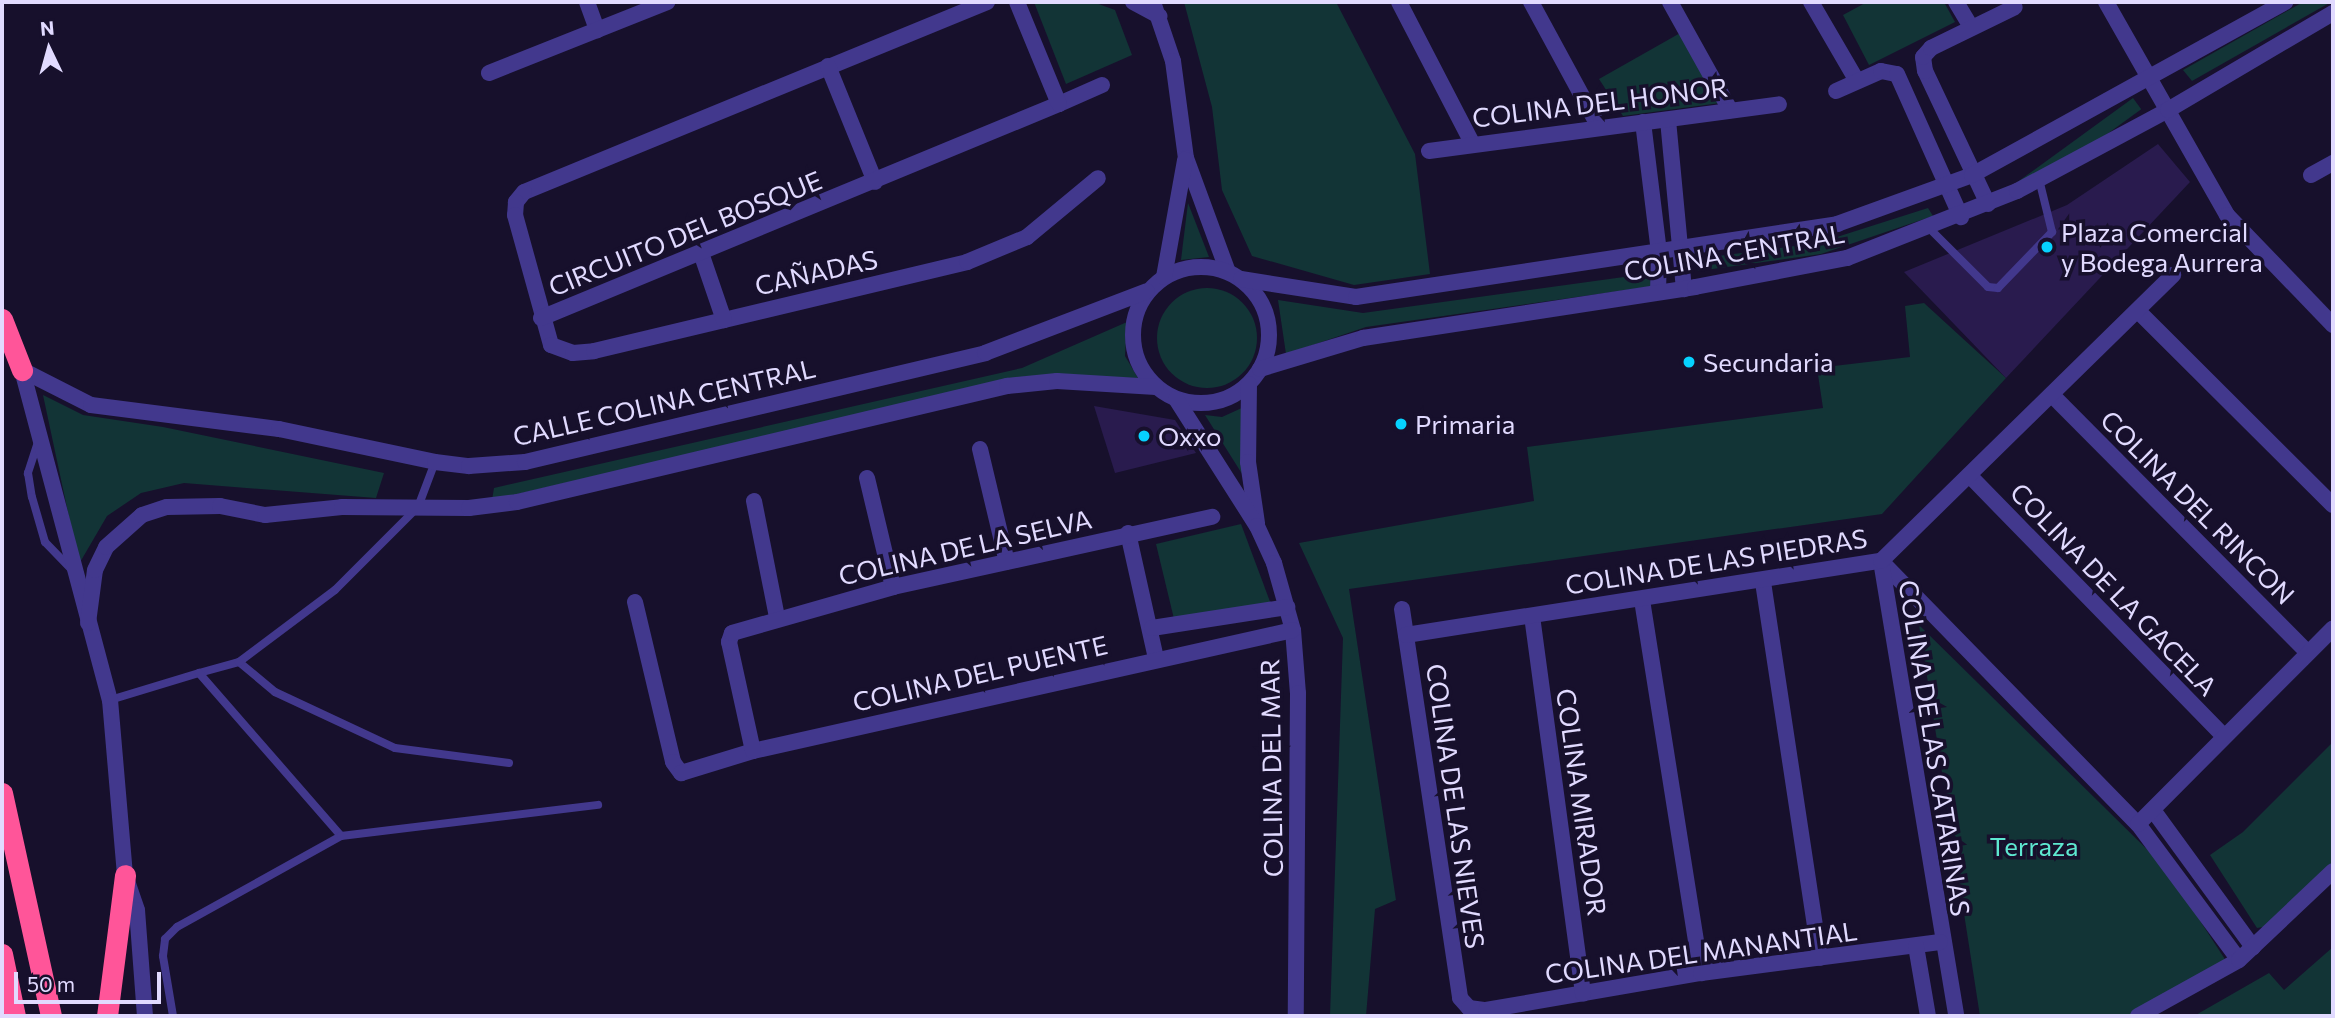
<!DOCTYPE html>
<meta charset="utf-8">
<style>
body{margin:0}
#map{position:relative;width:2335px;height:1018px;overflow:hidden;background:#17102c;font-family:Commissioner,sans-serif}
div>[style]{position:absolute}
.green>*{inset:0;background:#123436;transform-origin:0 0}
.round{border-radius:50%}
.building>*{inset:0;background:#291b4e}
.lane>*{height:8px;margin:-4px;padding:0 4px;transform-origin:4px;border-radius:4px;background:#42388d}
.street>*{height:16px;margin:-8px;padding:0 8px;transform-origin:8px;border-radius:8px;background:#42388d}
.street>.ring{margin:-8px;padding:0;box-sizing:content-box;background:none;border:16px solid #42388d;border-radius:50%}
.highway>*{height:21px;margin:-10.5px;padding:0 10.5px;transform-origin:10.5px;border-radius:10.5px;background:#f59}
.dots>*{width:19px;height:19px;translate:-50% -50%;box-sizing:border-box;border:4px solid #17102c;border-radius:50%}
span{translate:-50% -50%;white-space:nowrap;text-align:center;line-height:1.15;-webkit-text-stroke:7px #17102c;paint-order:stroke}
.street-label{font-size:26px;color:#e1daff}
.poi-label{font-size:26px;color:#e1daff}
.left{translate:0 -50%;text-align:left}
.park-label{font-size:26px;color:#5ee7d0}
.frame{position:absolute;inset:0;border:4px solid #e1daff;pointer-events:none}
.north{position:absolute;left:14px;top:14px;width:70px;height:70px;-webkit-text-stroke:5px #17102c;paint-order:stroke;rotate:355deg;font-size:19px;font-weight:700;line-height:28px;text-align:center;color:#e1daff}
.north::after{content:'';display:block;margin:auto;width:24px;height:32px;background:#e1daff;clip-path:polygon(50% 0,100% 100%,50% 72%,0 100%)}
.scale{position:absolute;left:14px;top:972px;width:147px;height:32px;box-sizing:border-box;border:4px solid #e1daff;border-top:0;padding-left:9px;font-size:21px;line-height:24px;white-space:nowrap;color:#e1daff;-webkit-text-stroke:5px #17102c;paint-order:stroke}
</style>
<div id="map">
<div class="green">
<i style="clip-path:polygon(1034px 2px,1093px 2px,1115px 10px,1132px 55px,1066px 84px)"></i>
<i style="clip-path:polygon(1184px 2px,1336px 2px,1415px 154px,1430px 274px,1354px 285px,1252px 256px,1222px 190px,1212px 107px)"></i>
<i style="clip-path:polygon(1867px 2px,1944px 2px,1955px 22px,1869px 65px,1843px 15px)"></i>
<i style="clip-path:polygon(2303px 2px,2331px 2px,2192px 81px,2183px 70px)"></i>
<i style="clip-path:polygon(1682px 32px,1720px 103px,1623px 116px,1599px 79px)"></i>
<i style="left:2133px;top:98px;width:14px;height:154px;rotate:54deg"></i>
<i style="clip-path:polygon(1188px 203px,1209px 257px,1181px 260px)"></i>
<i style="clip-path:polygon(1928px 208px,1933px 216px,1821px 254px,1698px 271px,1695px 259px,1818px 243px)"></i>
<i style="clip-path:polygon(1653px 273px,1655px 286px,1366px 327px,1286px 354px,1278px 300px,1363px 313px)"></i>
<i class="round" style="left:1157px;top:288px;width:100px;height:100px"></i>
<i style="clip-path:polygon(1924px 303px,2006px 378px,1882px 514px,1349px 589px,1396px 900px,1375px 909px,1366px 1016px,1330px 1016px,1343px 638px,1299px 543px,1534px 501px,1527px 447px,1823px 408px,1817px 368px,1910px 357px,1905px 306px)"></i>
<i style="clip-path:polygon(1127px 322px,1125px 356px,1138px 378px,1028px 376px,492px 500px,494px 488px,1022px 368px)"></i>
<i style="clip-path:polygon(43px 395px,83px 415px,163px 427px,384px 473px,376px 498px,184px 483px,141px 493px,107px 516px,79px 564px)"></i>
<i style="clip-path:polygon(1244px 407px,1244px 477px,1205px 415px,1222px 417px)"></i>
<i style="clip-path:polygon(1241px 524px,1272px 607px,1175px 623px,1156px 544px)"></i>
<i style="clip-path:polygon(1919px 625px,2166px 868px,2228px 964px,2128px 1016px,1980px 1016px)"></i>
<i style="clip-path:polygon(2333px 742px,2333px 868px,2280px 924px,2257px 928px,2210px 855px,2243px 832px)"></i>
<i style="clip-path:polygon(2333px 947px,2333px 1016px,2194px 1016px,2269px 973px,2284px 990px)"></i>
</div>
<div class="building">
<i style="clip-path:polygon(2158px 144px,2190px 182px,2006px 378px,1904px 272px,2067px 205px)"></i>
<i style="clip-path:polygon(1094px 406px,1175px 420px,1196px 453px,1115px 473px)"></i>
</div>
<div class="lane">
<i style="left:1929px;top:228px;width:83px;rotate:45deg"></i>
<i style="left:1988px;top:287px;width:10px;rotate:6deg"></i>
<i style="left:1998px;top:288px;width:78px;rotate:-46deg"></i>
<i style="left:2052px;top:232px;width:55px;rotate:-103.8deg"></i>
<i style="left:38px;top:442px;width:33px;rotate:108deg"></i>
<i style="left:28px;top:473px;width:24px;rotate:81deg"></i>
<i style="left:32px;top:497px;width:47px;rotate:73.9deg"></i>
<i style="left:45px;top:542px;width:40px;rotate:46deg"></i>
<i style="left:239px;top:662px;width:47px;rotate:39.8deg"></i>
<i style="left:275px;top:692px;width:132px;rotate:25deg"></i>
<i style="left:395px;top:748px;width:115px;rotate:7.5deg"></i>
<i style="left:199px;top:673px;width:41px;rotate:-15.4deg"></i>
<i style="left:239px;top:662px;width:120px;rotate:-36.9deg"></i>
<i style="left:335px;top:590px;width:117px;rotate:-45deg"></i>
<i style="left:418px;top:507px;width:48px;rotate:-69.3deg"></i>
<i style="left:110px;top:700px;width:93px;rotate:-16.9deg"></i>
<i style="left:199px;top:673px;width:216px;rotate:48.9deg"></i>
<i style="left:173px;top:1016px;width:61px;rotate:-99.5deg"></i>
<i style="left:163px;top:956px;width:17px;rotate:-83deg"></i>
<i style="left:165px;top:939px;width:17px;rotate:-45deg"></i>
<i style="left:177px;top:927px;width:188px;rotate:-29deg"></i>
<i style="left:341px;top:836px;width:259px;rotate:-6.9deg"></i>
</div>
<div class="street">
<i style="left:587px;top:2px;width:30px;rotate:70deg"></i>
<i style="left:987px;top:2px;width:500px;rotate:157.69deg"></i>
<i style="left:524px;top:192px;width:13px;rotate:129deg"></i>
<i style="left:516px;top:202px;width:13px;rotate:94deg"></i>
<i style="left:515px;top:215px;width:135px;rotate:74.5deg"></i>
<i style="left:551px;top:345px;width:23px;rotate:20deg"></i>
<i style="left:573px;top:353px;width:21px;rotate:-5deg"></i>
<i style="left:594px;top:351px;width:383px;rotate:-13.4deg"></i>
<i style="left:967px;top:262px;width:65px;rotate:-22.6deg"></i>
<i style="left:1027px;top:237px;width:92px;rotate:-39.7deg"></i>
<i style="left:1133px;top:2px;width:30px;rotate:28deg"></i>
<i style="left:1153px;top:2px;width:62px;rotate:71.3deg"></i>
<i style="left:1173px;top:61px;width:98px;rotate:82.4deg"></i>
<i style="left:1186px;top:158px;width:121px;rotate:69.8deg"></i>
<i style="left:1399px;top:2px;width:159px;rotate:62.6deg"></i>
<i style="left:1531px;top:2px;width:142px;rotate:61.5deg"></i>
<i style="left:1670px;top:2px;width:124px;rotate:60.9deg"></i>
<i style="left:1811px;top:2px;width:91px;rotate:59.8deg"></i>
<i style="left:1956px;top:2px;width:29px;rotate:59deg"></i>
<i style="left:2106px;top:2px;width:245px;rotate:60.4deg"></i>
<i style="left:2227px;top:215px;width:153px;rotate:46.1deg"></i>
<i style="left:828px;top:66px;width:125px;rotate:67.9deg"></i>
<i style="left:489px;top:73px;width:192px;rotate:-21.7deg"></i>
<i style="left:1836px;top:91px;width:49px;rotate:-24deg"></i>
<i style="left:1881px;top:71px;width:16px;rotate:11deg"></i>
<i style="left:1897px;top:74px;width:157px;rotate:65.9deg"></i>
<i style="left:1059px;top:104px;width:47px;rotate:-23.8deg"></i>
<i style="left:1668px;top:120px;width:170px;rotate:84.6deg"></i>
<i style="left:1643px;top:122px;width:131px;rotate:83deg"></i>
<i style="left:1659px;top:252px;width:40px;rotate:91.4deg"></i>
<i style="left:1429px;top:151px;width:353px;rotate:-7.6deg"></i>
<i style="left:2311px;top:175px;width:25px;rotate:-29deg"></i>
<i style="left:1988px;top:204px;width:147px;rotate:-115.3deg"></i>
<i style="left:1925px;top:71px;width:14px;rotate:-98deg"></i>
<i style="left:1923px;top:57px;width:12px;rotate:-48deg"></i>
<i style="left:1931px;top:48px;width:93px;rotate:-26deg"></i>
<i style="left:701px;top:253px;width:71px;rotate:71.1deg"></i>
<i class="ring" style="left:1133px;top:267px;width:120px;height:120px"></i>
<i style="left:1164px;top:277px;width:119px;rotate:-79.8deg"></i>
<i style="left:1241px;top:279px;width:116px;rotate:8.9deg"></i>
<i style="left:1356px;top:297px;width:487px;rotate:-8.6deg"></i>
<i style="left:1837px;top:224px;width:144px;rotate:-19.9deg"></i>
<i style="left:1972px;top:175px;width:358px;rotate:-28.9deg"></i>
<i style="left:2138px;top:311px;width:275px;rotate:44.9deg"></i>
<i style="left:541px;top:318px;width:560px;rotate:-22.45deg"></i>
<i style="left:1059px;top:104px;width:110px;rotate:-112.4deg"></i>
<i style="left:1260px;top:369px;width:108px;rotate:-16.8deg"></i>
<i style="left:1363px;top:338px;width:336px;rotate:-8.7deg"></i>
<i style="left:1695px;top:287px;width:155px;rotate:-10.8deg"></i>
<i style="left:1847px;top:258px;width:183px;rotate:-21.5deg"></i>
<i style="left:2017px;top:191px;width:171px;rotate:-28.2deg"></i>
<i style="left:2168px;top:110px;width:191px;rotate:-30.5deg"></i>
<i style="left:22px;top:370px;width:77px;rotate:26.9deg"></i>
<i style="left:91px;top:405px;width:190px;rotate:7.3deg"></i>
<i style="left:279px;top:429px;width:159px;rotate:11.9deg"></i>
<i style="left:435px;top:462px;width:34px;rotate:7deg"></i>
<i style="left:469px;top:466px;width:56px;rotate:-4.1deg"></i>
<i style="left:525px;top:462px;width:473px;rotate:-13.3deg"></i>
<i style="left:985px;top:353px;width:173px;rotate:-20.9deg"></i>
<i style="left:22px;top:370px;width:342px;rotate:75.1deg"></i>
<i style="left:110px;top:700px;width:176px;rotate:85.1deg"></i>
<i style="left:125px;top:875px;width:37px;rotate:71deg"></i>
<i style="left:137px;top:910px;width:106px;rotate:85.7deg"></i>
<i style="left:1249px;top:384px;width:78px;rotate:90.7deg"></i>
<i style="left:1248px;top:462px;width:62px;rotate:81.6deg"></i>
<i style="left:2053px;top:396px;width:362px;rotate:45.2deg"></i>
<i style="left:1176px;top:399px;width:151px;rotate:57.5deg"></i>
<i style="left:1257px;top:526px;width:41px;rotate:65.3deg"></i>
<i style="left:1274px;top:563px;width:70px;rotate:74.2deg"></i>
<i style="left:1293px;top:630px;width:63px;rotate:85.5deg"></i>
<i style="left:1298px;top:693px;width:323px;rotate:90.4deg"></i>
<i style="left:980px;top:449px;width:116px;rotate:76.6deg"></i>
<i style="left:1970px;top:476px;width:363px;rotate:45.7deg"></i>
<i style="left:867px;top:478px;width:112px;rotate:76.6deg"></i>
<i style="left:754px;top:501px;width:118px;rotate:78.8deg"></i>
<i style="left:1128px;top:533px;width:128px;rotate:77.4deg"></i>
<i style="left:1881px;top:561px;width:368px;rotate:45.7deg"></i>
<i style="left:2138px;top:824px;width:169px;rotate:53.4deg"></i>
<i style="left:1881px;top:561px;width:461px;rotate:80.6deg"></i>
<i style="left:1763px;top:582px;width:380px;rotate:81.4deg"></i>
<i style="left:1642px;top:600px;width:378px;rotate:81deg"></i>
<i style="left:635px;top:602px;width:164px;rotate:76.6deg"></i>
<i style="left:673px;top:762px;width:14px;rotate:54deg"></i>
<i style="left:681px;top:773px;width:75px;rotate:-17deg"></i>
<i style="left:753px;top:751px;width:553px;rotate:-12.63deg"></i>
<i style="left:1402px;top:609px;width:393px;rotate:81.5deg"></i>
<i style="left:1460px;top:998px;width:13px;rotate:48deg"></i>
<i style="left:1469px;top:1008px;width:17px;rotate:7deg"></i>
<i style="left:1486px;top:1010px;width:218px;rotate:-9.8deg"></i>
<i style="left:1701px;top:973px;width:241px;rotate:-7.4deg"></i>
<i style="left:1532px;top:616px;width:381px;rotate:82.3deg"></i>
<i style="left:88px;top:623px;width:53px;rotate:-82.5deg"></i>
<i style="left:95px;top:570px;width:25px;rotate:-64deg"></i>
<i style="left:106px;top:547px;width:48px;rotate:-41.6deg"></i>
<i style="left:142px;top:515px;width:26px;rotate:-18deg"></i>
<i style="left:167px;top:507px;width:53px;rotate:-1.1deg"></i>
<i style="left:220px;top:506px;width:46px;rotate:11.3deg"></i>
<i style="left:265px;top:515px;width:77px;rotate:-5.9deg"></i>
<i style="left:342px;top:507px;width:127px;rotate:0.5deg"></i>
<i style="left:469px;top:508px;width:48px;rotate:-7.1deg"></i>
<i style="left:517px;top:502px;width:504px;rotate:-13.32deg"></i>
<i style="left:1007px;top:386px;width:50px;rotate:-5.7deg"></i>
<i style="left:1057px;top:381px;width:99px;rotate:3.5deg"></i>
<i style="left:1152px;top:628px;width:137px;rotate:-8.8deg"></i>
<i style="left:1406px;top:635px;width:481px;rotate:-8.9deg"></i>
<i style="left:1881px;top:561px;width:409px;rotate:-44.4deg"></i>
<i style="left:753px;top:751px;width:112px;rotate:-102.4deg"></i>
<i style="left:729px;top:642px;width:9px;rotate:-72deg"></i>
<i style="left:732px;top:633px;width:167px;rotate:-15.9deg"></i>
<i style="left:893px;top:587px;width:327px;rotate:-12.4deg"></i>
<i style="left:2153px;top:810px;width:170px;rotate:53.9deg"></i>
<i style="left:2138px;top:824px;width:276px;rotate:-45.1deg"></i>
<i style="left:1916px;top:946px;width:71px;rotate:80.3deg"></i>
<i style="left:2138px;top:1016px;width:115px;rotate:-29deg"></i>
<i style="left:2239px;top:960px;width:129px;rotate:-43.4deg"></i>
</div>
<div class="highway">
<i style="left:2px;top:319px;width:55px;rotate:68.6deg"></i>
<i style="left:2px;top:793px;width:228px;rotate:77.6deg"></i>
<i style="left:2px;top:954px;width:63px;rotate:78.2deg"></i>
<i style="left:107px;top:1016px;width:142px;rotate:-82.7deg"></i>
</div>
<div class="dots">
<i style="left:2047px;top:247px;background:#06d2ff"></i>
<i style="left:1689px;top:362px;background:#06d2ff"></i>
<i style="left:1401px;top:424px;background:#06d2ff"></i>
<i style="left:1144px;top:436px;background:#06d2ff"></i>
</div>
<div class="street-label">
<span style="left:1600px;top:102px;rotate:-7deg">COLINA DEL HONOR</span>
<span style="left:685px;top:233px;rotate:-22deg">CIRCUITO DEL BOSQUE</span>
<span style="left:1734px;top:252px;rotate:-10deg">COLINA CENTRAL</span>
<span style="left:816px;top:272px;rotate:-13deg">CAÑADAS</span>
<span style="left:664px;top:402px;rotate:-13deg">CALLE COLINA CENTRAL</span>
<span style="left:2198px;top:507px;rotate:45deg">COLINA DEL RINCON</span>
<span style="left:965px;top:547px;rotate:-13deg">COLINA DE LA SELVA</span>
<span style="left:1716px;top:561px;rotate:-9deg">COLINA DE LAS PIEDRAS</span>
<span style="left:2114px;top:589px;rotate:46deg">COLINA DE LA GACELA</span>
<span style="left:980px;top:673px;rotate:-13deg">COLINA DEL PUENTE</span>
<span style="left:1935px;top:748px;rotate:81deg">COLINA DE LAS CATARINAS</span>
<span style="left:1271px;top:768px;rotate:-91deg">COLINA DEL MAR</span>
<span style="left:1582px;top:802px;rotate:82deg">COLINA MIRADOR</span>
<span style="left:1456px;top:806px;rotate:82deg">COLINA DE LAS NIEVES</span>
<span style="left:1701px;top:952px;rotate:-8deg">COLINA DEL MANANTIAL</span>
</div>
<div class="poi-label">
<span class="left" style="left:2061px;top:247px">Plaza Comercial<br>y Bodega Aurrera</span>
<span class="left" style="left:1703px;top:362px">Secundaria</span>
<span class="left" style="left:1415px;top:424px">Primaria</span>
<span class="left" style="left:1158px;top:436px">Oxxo</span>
</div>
<div class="park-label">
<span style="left:2034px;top:846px">Terraza</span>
</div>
<div class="frame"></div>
<div class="north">N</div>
<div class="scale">50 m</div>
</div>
